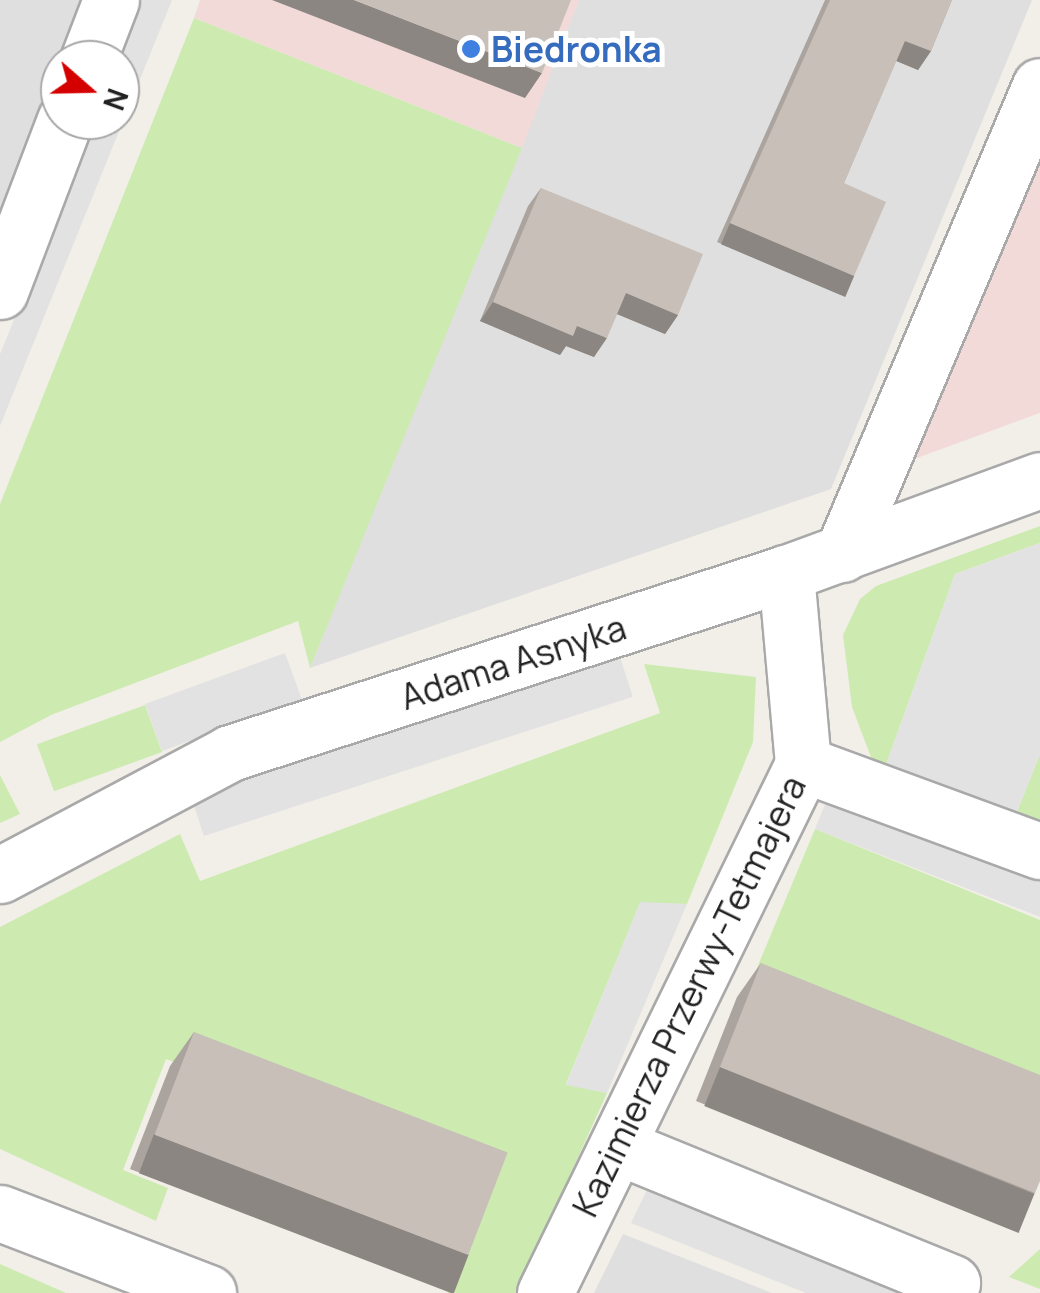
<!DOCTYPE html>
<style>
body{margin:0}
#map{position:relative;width:1040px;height:1293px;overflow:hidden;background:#f2efe9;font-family:Manrope,sans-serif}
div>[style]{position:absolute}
.residential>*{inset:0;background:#e0dfdf}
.commercial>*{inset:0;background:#f2dad9}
.grass>*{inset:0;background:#cdebb0;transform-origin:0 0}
.parking>*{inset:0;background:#e2e2e2;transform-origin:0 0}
.roads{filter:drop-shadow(2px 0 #a9a9a9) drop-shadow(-2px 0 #a9a9a9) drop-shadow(0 2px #a9a9a9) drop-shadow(0 -2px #a9a9a9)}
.minor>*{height:55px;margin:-27.5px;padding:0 27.5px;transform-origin:27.5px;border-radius:27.5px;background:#fff}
.wall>*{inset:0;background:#aba49e}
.shaded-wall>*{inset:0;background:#8b8681;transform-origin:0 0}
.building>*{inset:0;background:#c7bfb8;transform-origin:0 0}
.dots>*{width:28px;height:28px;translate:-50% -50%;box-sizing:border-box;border:5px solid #fff;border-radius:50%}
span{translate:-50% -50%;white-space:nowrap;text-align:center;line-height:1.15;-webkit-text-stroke:10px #fff;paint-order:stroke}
.shop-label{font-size:35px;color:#366cbe;font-weight:700}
.left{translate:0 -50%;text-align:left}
.street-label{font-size:35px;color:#222}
.north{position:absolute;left:40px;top:40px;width:100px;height:100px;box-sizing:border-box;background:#fff;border:2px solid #a7a7a7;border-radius:50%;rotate:110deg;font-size:28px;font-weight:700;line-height:40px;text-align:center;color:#222}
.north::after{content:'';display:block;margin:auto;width:35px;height:45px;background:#d40000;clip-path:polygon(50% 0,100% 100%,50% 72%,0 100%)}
</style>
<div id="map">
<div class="residential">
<i style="clip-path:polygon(0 0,83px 0,0 214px)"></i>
<i style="clip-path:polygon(577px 0,1032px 0,831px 489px,310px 668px)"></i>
<i style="clip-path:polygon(623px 1234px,772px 1293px,594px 1293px)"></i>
</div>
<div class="commercial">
<i style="clip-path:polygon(200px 0,579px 0,522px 148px,194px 18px)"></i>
<i style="clip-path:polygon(1040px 129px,1040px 413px,906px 462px)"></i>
</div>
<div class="grass">
<i style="clip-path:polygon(194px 18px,522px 148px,310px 668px,298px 621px,51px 715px,0 742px,0 504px)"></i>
<i style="clip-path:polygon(1040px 526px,1040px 543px,955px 574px,880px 781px,852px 707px,843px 635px,860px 599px,876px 586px)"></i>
<i style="clip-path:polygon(644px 664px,756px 677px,753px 742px,687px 904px,640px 903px,566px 1084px,607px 1093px,517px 1293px,448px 1293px,489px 1183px,166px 1059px,123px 1170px,168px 1188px,156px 1221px,0 1149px,0 927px,180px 834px,200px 881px,660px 713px)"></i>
<i style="left:145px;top:705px;width:50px;height:115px;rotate:70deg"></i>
<i style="clip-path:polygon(1040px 754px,1040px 840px,1010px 829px)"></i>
<i style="clip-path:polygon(0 775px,20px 814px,0 823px)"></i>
<i style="clip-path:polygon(815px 829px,1040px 920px,1040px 1111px,746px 994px)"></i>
<i style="clip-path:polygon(1040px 1249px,1040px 1289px,1009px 1277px)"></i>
<i style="clip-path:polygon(0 1264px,66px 1293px,0 1293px)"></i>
</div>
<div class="parking">
<i style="clip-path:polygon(142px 0,172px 0,0 426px,0 354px,96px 120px,120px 120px,120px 60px)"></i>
<i style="clip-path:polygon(1040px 543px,1040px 754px,1010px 829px,880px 781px,955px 574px)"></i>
<i style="left:618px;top:651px;width:48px;height:451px;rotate:72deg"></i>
<i style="left:285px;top:653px;width:50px;height:149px;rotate:70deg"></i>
<i style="clip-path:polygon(831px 790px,1040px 865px,1040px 917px,815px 829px)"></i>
<i style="clip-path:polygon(640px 902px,687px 904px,607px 1093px,566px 1085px)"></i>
<i style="clip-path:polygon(653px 1177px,934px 1293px,806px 1293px,631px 1223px)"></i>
</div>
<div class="roads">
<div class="minor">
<i style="left:88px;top:60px;width:64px;rotate:-69deg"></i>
<i style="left:0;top:291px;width:183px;rotate:-69.2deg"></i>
<i style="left:842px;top:554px;width:508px;rotate:-67.07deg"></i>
<i style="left:803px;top:764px;width:252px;rotate:20.2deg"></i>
<i style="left:0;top:875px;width:260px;rotate:-27.9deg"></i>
<i style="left:230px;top:753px;width:584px;rotate:-17.94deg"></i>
<i style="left:786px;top:573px;width:270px;rotate:-20.1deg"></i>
<i style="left:617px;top:1146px;width:362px;rotate:22.2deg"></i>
<i style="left:0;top:1213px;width:223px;rotate:21deg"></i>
<i style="left:545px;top:1293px;width:589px;rotate:-64deg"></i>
<i style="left:803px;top:764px;width:192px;rotate:-95.1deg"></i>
</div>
</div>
<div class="wall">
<i style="clip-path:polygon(825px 0,952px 0,931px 51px,918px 70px,896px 61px,844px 183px,854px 276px,841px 295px,717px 242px)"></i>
<i style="clip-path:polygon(541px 188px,678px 315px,665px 334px,617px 314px,594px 357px,566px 346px,560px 355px,480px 321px,528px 206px)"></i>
<i style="clip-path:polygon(761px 963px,1035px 1193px,1011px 1227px,696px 1101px,737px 997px)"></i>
<i style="clip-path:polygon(194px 1032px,469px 1254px,446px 1288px,130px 1169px,170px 1066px)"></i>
</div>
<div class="shaded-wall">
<i style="clip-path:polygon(272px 0,354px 0,542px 73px,525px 98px)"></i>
<i style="clip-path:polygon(905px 41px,931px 51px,918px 70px,892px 59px)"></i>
<i style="left:730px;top:223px;width:135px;height:23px;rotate:23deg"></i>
<i style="clip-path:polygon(626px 293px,678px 315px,665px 334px,612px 312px)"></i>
<i style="clip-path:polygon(493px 302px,577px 326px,607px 338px,594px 357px,566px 346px,560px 355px,480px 321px)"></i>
<i style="left:720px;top:1067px;width:339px;height:42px;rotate:22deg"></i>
<i style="left:154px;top:1134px;width:337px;height:42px;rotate:21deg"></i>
</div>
<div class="building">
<i style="clip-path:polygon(354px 0,571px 0,542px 73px)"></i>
<i style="clip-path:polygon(830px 0,952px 0,931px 51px,905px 41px,844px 183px,886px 202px,854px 276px,730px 223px)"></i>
<i style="clip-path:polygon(541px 188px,703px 254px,678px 315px,626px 293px,607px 338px,577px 326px,573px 336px,493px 302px)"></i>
<i style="clip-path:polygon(761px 963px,1040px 1075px,1040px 1181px,1035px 1193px,720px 1067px)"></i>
<i style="left:194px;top:1032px;width:336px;height:110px;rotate:21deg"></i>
</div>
<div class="dots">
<i style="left:471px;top:49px;background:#3f7fe0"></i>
</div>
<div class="shop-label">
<span class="left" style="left:491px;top:49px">Biedronka</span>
</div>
<div class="street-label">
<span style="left:513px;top:662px;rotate:-18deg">Adama Asnyka</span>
<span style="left:689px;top:996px;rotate:-64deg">Kazimierza Przerwy-Tetmajera</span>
</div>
<div class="north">N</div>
</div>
